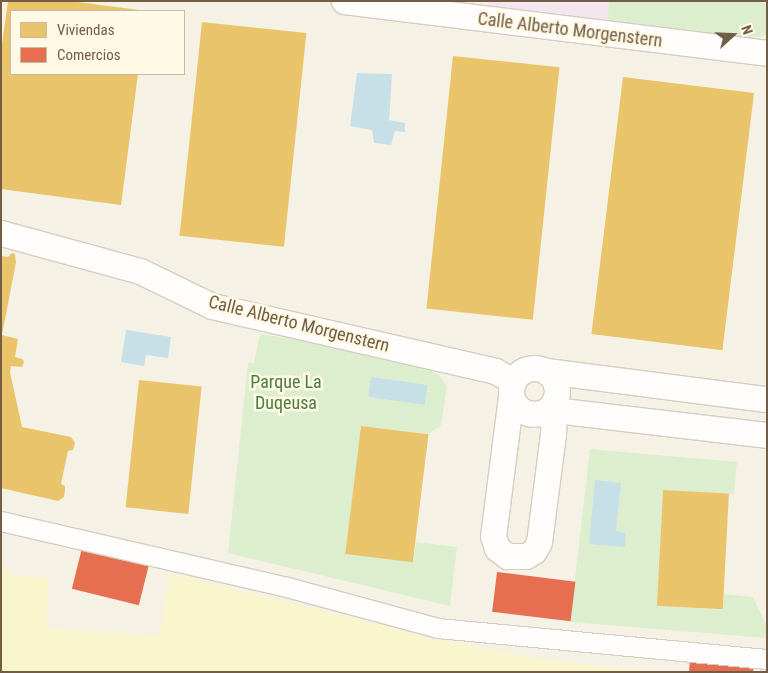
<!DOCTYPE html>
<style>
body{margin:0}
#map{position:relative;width:768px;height:673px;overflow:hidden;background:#f5f2e5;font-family:"Roboto Condensed",sans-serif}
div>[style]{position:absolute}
.education>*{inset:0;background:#f3e6ef}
.green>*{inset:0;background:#ddeecf}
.sand>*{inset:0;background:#f9f5cc}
.water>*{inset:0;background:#c7dfe6;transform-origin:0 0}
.homes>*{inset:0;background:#e9c46a;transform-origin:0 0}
.shops>*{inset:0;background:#e76f51;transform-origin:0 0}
.roads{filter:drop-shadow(1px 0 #d4cdc1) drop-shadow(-1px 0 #d4cdc1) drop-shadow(0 1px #d4cdc1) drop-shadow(0 -1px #d4cdc1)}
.pedestrian>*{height:19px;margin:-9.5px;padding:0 9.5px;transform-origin:9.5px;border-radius:9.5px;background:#fefdfb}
.minor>*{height:25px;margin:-12.5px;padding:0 12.5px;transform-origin:12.5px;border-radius:12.5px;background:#fefdfb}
.minor>.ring{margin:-12.5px;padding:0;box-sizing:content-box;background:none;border:25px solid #fefdfb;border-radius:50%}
span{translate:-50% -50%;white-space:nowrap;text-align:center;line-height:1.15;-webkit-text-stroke:5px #fff9e5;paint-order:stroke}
.street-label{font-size:18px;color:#735d46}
.park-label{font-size:18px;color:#4a7f40}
.frame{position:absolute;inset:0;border:2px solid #735d46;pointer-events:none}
.legend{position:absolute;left:10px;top:10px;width:175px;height:65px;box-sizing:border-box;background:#fff9e5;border:1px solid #c7bba5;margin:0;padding:6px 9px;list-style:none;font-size:15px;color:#735d46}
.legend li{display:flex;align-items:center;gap:10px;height:25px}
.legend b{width:25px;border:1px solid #c7bba5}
.north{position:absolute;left:708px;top:10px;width:50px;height:50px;-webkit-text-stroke:4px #fff9e5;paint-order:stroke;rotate:70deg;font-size:14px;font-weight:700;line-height:20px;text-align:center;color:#735d46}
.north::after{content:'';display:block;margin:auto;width:18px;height:22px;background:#735d46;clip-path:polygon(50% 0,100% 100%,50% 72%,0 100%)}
</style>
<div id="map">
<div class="education">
<i style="clip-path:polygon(489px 1px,609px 1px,607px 27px,487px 11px)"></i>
</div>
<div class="green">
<i style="clip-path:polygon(609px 1px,767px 1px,767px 35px,730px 43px,607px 27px)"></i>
<i style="clip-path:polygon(260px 334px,335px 346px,430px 370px,440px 376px,447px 386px,441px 425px,429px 434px,361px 426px,346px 554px,413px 562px,416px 542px,457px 547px,450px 606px,228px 553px,248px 363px,254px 363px)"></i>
<i style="clip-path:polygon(590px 449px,737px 462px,734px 494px,663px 490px,657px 605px,723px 610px,724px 594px,753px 597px,767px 627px,767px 638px,570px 622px)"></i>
</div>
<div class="sand">
<i style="clip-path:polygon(1px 563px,14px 576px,49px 578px,46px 628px,159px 636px,170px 573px,435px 639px,532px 658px,652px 672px,1px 672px)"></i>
</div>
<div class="water">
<i style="clip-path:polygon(357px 73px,392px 74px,389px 120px,405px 123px,405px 132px,395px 131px,391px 145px,374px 143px,372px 130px,350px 126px)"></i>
<i style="clip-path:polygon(126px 330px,171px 337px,168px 358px,146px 355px,144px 366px,121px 362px)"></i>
<i style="left:371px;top:377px;width:57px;height:20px;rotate:8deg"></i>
<i style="clip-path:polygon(595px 480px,621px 483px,616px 531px,626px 533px,625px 547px,589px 544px)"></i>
</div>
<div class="homes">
<i style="clip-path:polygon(8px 1px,70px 1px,139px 10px,11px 11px,11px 74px,138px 74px,121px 205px,1px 189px,1px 51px)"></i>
<i style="left:202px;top:22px;width:105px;height:215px;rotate:6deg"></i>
<i style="left:453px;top:56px;width:107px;height:254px;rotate:6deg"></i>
<i style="left:623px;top:77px;width:132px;height:259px;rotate:7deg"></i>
<i style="clip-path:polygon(12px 253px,15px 254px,16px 262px,2px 335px,18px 339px,15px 357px,22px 359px,24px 362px,22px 367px,11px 366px,10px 372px,22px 427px,71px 437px,75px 443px,73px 450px,68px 451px,61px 484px,65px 486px,65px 491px,64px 497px,58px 501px,1px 488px,1px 256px,8px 257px)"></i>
<i style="left:139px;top:380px;width:63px;height:128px;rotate:6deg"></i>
<i style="left:361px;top:426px;width:68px;height:129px;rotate:7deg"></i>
<i style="left:663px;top:490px;width:66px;height:116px;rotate:3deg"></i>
</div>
<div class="shops">
<i style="left:83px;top:544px;width:69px;height:46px;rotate:14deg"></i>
<i style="left:497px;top:572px;width:79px;height:40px;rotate:7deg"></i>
<i style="clip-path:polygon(690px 660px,754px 666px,753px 672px,689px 672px)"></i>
</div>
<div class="roads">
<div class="pedestrian">
<i style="left:1px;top:521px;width:294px;rotate:13deg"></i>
<i style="left:287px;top:587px;width:156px;rotate:15.2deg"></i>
<i style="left:438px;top:628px;width:330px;rotate:5.4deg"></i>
</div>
<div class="minor">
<i style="left:344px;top:1px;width:426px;rotate:7deg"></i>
<i style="left:1px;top:233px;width:144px;rotate:15.3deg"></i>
<i style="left:140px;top:271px;width:80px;rotate:25.9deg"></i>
<i style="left:212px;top:306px;width:290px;rotate:12.9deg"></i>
<i style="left:495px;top:371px;width:21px;rotate:29deg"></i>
<i class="ring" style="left:511px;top:368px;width:21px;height:21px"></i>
<i style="left:547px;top:371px;width:222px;rotate:7.3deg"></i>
<i style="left:511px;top:396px;width:141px;rotate:97.3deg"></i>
<i style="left:493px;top:536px;width:13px;rotate:72deg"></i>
<i style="left:497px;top:548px;width:13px;rotate:39deg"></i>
<i style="left:507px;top:556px;width:19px"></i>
<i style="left:526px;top:556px;width:9px;rotate:-32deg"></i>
<i style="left:534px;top:551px;width:10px;rotate:-61deg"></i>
<i style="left:539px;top:542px;width:109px;rotate:-82.6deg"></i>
<i style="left:553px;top:434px;width:34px;rotate:-87deg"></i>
<i style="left:555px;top:410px;width:213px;rotate:6.7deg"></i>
</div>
</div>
<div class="street-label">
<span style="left:570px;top:30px;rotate:7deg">Calle Alberto Morgenstern</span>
<span style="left:299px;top:324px;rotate:14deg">Calle Alberto Morgenstern</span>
</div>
<div class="park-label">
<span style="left:286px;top:393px">Parque La<br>Duqeusa</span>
</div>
<div class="frame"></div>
<ul class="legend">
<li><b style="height:14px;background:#e9c46a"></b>Viviendas</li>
<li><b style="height:14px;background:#e76f51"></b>Comercios</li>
</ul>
<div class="north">N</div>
</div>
